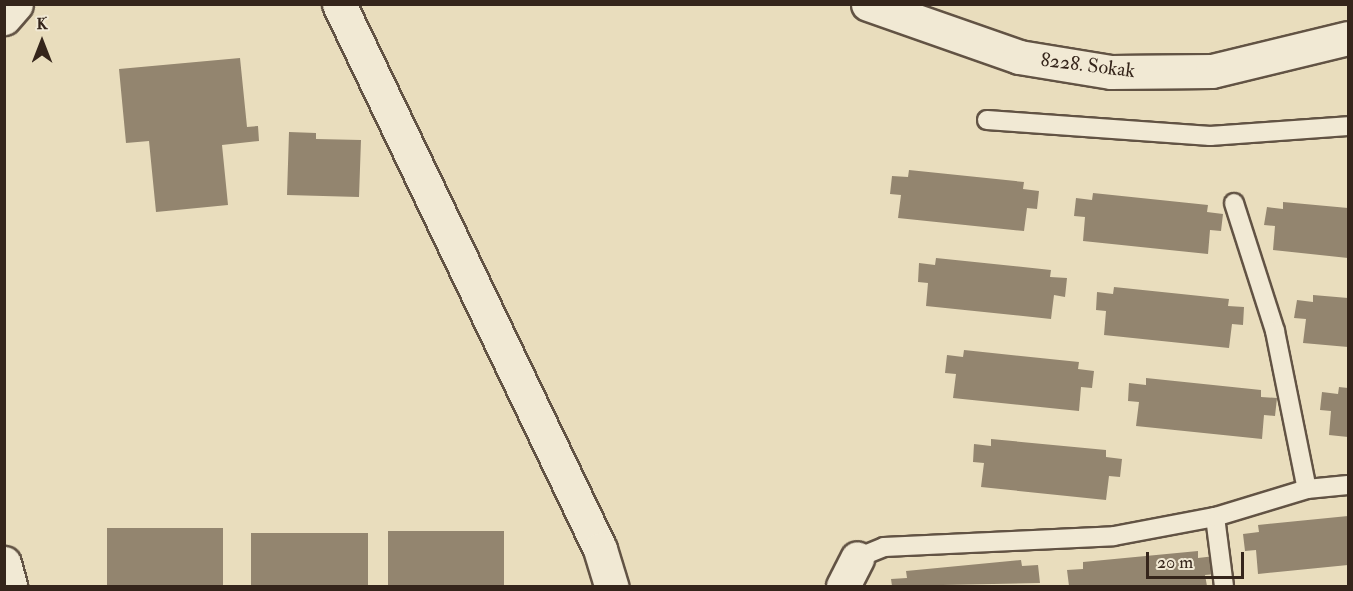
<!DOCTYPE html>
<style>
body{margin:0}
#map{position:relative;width:1353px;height:591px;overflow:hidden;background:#e9ddbd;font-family:"IM FELL Double Pica",serif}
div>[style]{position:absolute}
.building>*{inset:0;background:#93856f;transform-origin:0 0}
.roads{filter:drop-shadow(2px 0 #625344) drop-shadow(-2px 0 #625344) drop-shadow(0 2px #625344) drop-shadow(0 -2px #625344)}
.lane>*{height:18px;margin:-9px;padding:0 9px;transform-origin:9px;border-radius:9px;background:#f1e9d4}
.street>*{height:33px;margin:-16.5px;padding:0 16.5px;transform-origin:16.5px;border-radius:16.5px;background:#f1e9d4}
span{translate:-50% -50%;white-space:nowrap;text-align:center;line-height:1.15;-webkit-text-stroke:4.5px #f1e9d4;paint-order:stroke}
.street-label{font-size:20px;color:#35251b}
.frame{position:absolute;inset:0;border:6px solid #35251b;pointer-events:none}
.north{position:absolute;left:12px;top:12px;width:60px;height:60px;-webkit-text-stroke:4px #f1e9d4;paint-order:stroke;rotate:0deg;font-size:16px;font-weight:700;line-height:24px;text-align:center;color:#35251b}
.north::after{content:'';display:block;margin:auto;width:21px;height:27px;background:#35251b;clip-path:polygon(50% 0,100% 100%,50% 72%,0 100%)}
.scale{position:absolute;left:1146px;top:552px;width:98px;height:27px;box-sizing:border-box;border:3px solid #35251b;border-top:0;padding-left:8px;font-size:18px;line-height:21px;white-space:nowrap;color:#35251b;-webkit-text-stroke:4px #f1e9d4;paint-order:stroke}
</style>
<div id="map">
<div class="building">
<i style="clip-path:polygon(240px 58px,247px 127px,258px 126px,259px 141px,222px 145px,228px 205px,156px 212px,149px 141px,126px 143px,119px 69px)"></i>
<i style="clip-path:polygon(289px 132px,316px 133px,316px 139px,361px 140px,359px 197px,287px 195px)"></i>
<i style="clip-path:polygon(909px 170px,1024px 182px,1023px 189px,1039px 191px,1037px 209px,1027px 208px,1024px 231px,898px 218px,901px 195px,890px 194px,892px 176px,908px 177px)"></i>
<i style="clip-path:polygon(1093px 193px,1208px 205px,1207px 212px,1223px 214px,1221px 231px,1210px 230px,1208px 254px,1083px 241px,1085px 217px,1074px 216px,1076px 198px,1092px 200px)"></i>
<i style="clip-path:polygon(1283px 202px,1348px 208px,1348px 258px,1273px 250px,1275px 226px,1264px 225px,1267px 207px,1283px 209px)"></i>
<i style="clip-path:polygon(936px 258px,1051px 270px,1050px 277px,1067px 278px,1065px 297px,1054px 295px,1051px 319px,926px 306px,928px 283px,918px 282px,919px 263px,935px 265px)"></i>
<i style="clip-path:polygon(1114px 287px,1229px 299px,1228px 306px,1244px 307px,1243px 325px,1232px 324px,1229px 348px,1104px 335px,1106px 311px,1096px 310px,1097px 292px,1113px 294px)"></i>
<i style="clip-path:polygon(1313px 295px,1348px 298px,1348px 347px,1303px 343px,1306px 319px,1294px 318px,1297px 300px,1313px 302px)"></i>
<i style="clip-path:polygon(964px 350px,1079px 362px,1078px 369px,1094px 371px,1092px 388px,1081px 387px,1079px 411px,953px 398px,956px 374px,945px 373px,947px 355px,963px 357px)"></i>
<i style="clip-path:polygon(1146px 378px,1261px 390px,1261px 397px,1277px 398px,1275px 416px,1264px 415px,1262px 439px,1136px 426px,1139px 402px,1128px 401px,1129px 383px,1146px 385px)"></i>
<i style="clip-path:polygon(1339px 387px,1348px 388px,1348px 437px,1329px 435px,1331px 411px,1320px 410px,1322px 392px,1338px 394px)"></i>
<i style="clip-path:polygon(991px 439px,1106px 450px,1106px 457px,1122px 459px,1120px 477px,1109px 476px,1106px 500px,981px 487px,984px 463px,973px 462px,974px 444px,991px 446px)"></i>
<i style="clip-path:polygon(1348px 516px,1348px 565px,1258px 574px,1256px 550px,1245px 551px,1243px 534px,1259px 532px,1258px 525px)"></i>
<i style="left:107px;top:528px;width:116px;height:58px"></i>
<i style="left:388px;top:531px;width:116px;height:55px"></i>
<i style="left:251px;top:533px;width:117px;height:53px"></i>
<i style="clip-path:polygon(1198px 551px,1198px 558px,1215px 556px,1216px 574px,1205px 575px,1207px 586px,1069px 586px,1067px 570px,1083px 569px,1083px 562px)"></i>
<i style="clip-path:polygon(1021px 560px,1022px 566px,1038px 565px,1040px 583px,892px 586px,891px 579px,907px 578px,906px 571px)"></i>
</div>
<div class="roads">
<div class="lane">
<i style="left:987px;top:120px;width:224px;rotate:4.1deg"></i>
<i style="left:1210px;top:136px;width:138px;rotate:-4.1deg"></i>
<i style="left:1234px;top:203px;width:134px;rotate:72.2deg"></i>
<i style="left:1275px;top:331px;width:161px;rotate:78.6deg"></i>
<i style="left:1215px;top:517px;width:70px;rotate:82.6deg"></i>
<i style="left:857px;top:558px;width:29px;rotate:-22deg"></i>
<i style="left:884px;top:547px;width:230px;rotate:-2.7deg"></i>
<i style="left:1114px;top:536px;width:103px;rotate:-10.7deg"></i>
<i style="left:1215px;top:517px;width:96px;rotate:-16.9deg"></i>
<i style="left:1307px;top:489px;width:41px;rotate:-5.6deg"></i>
</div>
<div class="street">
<i style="left:339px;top:4px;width:604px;rotate:64.41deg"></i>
<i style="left:600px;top:549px;width:39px;rotate:73deg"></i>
<i style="left:868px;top:4px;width:160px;rotate:19.3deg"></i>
<i style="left:1019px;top:57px;width:93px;rotate:9.3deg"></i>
<i style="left:1111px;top:72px;width:101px;rotate:-0.6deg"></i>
<i style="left:1212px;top:71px;width:140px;rotate:-13.6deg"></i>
<i style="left:4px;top:18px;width:18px;rotate:-49deg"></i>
<i style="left:4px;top:563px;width:24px;rotate:75deg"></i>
<i style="left:843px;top:586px;width:31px;rotate:-63deg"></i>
</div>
</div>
<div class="street-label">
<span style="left:1088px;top:65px;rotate:7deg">8228. Sokak</span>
</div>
<div class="frame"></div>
<div class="north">K</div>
<div class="scale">20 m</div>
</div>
